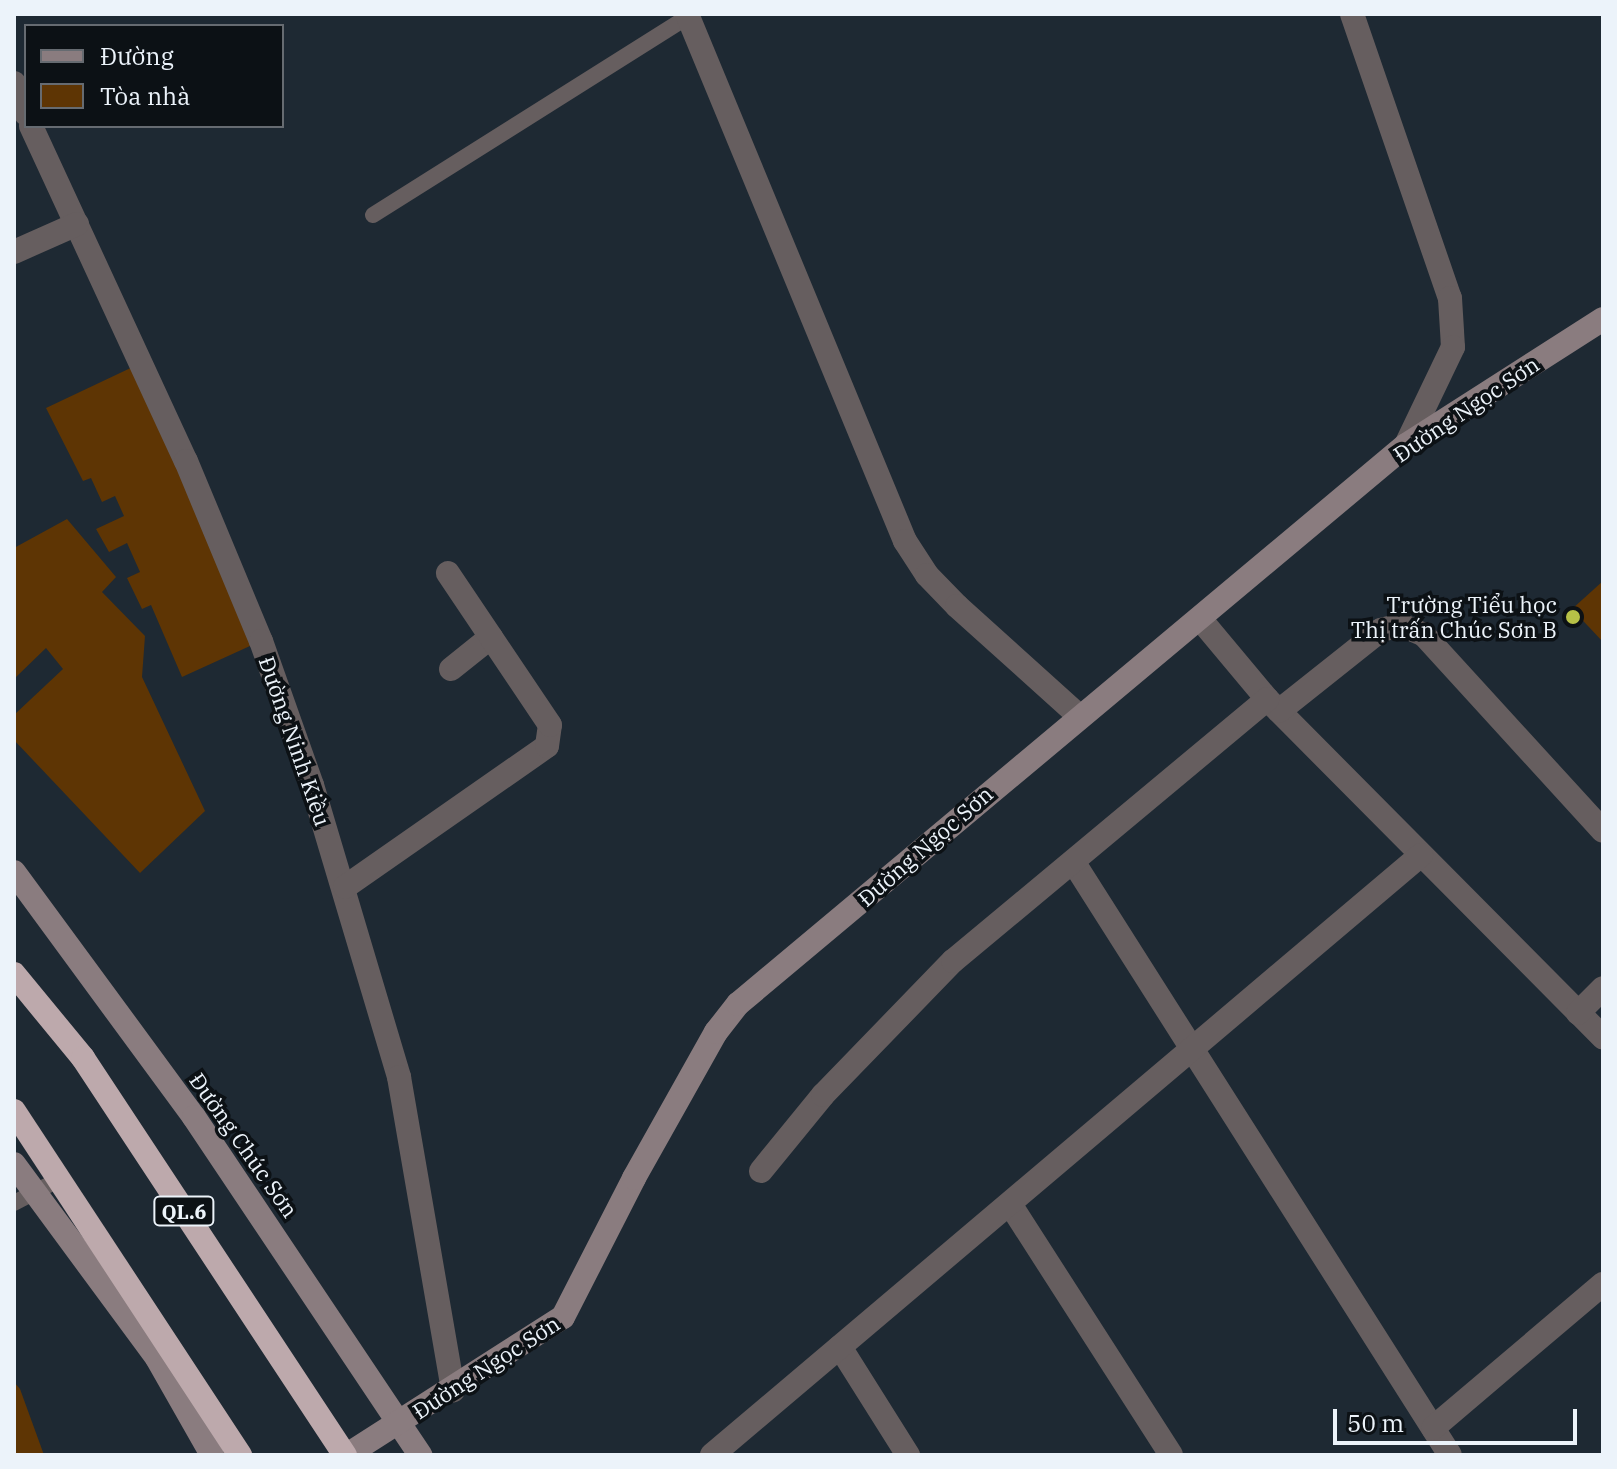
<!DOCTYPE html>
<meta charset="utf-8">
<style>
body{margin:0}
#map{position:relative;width:1617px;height:1469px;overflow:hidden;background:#1e2933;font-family:"IBM Plex Serif",serif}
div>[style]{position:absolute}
.building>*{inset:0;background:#5e3504}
.lane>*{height:16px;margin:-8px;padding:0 8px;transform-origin:8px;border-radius:8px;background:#665e5f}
.street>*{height:24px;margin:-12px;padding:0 12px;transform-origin:12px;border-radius:12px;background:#665e5f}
.secondary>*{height:24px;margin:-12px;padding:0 12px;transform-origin:12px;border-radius:12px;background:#8a7c7f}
.highway>*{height:24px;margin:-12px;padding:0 12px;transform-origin:12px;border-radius:12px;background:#bda9ac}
.dots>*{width:22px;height:22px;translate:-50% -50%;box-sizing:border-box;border:4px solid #0c1115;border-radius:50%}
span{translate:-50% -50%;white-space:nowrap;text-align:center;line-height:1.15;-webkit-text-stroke:7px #0c1115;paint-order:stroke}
.shield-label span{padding:2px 6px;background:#0c1115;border:2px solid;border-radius:6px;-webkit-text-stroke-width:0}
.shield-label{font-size:20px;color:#ecf3fa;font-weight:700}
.street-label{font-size:22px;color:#ecf3fa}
.poi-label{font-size:22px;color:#ecf3fa}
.right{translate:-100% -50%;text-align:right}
.frame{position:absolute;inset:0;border:16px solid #ecf3fa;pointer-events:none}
.legend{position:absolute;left:24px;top:24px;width:260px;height:104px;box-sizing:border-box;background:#0c1115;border:2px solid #666b71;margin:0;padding:10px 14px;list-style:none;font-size:24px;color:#ecf3fa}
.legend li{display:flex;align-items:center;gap:16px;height:40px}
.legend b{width:40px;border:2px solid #666b71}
.scale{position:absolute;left:1333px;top:1409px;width:244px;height:36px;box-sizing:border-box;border:4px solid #ecf3fa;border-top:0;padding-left:10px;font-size:24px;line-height:28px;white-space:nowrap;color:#ecf3fa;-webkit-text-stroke:6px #0c1115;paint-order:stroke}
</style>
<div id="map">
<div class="building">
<i style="clip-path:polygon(139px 364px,259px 642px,182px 677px,151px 605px,142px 609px,127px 578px,140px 572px,127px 543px,109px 552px,96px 529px,124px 516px,115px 496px,102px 502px,91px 478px,83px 481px,46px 408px)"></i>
<i style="clip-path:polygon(67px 519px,116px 577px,102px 592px,145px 636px,142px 677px,205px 811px,140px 873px,14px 740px,14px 715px,63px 669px,46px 648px,14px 679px,14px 548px)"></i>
<i style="clip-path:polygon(1603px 581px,1603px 642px,1572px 609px)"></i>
<i style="clip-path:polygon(14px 1382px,20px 1389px,44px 1455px,14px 1455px)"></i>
</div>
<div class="lane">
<i style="left:373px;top:215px;width:372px;rotate:-32.2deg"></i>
<i style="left:14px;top:1203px;width:52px;rotate:-27.6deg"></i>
</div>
<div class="street">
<i style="left:687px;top:14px;width:570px;rotate:67.53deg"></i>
<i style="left:905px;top:541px;width:40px;rotate:57.1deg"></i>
<i style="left:927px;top:575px;width:43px;rotate:45.9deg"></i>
<i style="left:957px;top:606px;width:163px;rotate:42deg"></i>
<i style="left:1352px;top:14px;width:300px;rotate:71deg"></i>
<i style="left:1450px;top:298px;width:49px;rotate:86.5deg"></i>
<i style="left:1453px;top:347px;width:109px;rotate:115.6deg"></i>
<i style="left:14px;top:83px;width:33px;rotate:69deg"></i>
<i style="left:31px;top:126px;width:369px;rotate:65.2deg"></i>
<i style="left:186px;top:461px;width:195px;rotate:67.4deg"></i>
<i style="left:261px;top:641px;width:153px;rotate:70.5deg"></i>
<i style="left:312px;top:785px;width:305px;rotate:73.4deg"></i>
<i style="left:399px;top:1077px;width:318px;rotate:80.2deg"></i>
<i style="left:14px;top:252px;width:69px;rotate:-24deg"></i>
<i style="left:1201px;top:620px;width:103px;rotate:50.1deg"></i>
<i style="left:1267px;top:699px;width:477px;rotate:45.2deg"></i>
<i style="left:451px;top:669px;width:51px;rotate:-38.7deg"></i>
<i style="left:1279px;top:711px;width:130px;rotate:-38.5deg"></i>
<i style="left:1381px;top:630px;width:21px;rotate:-14deg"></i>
<i style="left:1401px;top:625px;width:25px;rotate:23deg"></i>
<i style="left:1424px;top:635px;width:265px;rotate:47.6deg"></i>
<i style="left:1074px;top:863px;width:701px;rotate:57.58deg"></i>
<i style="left:345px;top:887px;width:246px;rotate:-34.9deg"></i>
<i style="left:547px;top:746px;width:21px;rotate:-82deg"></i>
<i style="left:550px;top:725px;width:183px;rotate:-123.9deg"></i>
<i style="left:1578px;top:1013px;width:35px;rotate:-45deg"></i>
<i style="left:761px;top:1171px;width:98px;rotate:-50.8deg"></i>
<i style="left:823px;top:1095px;width:187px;rotate:-45.9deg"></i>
<i style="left:953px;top:961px;width:409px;rotate:-39.8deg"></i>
<i style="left:1010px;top:1204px;width:298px;rotate:57.3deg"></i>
<i style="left:840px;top:1347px;width:128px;rotate:57.8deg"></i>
<i style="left:1433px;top:1428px;width:223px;rotate:-40.3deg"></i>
<i style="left:712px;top:1455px;width:929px;rotate:-40.24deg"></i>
</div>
<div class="secondary">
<i style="left:14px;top:872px;width:304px;rotate:53.7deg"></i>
<i style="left:194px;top:1117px;width:407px;rotate:56.2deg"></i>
<i style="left:14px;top:1164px;width:241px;rotate:53.6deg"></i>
<i style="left:157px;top:1358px;width:112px;rotate:60.4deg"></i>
<i style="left:347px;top:1455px;width:256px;rotate:-32.6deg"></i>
<i style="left:563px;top:1317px;width:156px;rotate:-62.9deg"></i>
<i style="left:634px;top:1178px;width:167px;rotate:-60.7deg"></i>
<i style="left:716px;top:1032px;width:36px;rotate:-52deg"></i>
<i style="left:738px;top:1004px;width:871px;rotate:-39.92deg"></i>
<i style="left:1406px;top:445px;width:234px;rotate:-32.6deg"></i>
</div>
<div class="highway">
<i style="left:14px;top:974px;width:109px;rotate:50.6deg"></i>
<i style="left:83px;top:1058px;width:476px;rotate:56.6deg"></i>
<i style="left:14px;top:1111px;width:412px;rotate:56.7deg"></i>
</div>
<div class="dots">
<i style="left:1573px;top:617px;background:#b7c147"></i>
</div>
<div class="shield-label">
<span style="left:184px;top:1211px">QL.6</span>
</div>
<div class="street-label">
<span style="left:1466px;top:409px;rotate:-34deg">Đường Ngọc Sơn</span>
<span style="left:295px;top:741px;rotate:71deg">Đường Ninh Kiều</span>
<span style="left:925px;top:846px;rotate:-41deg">Đường Ngọc Sơn</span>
<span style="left:244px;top:1145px;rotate:55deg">Đường Chúc Sơn</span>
<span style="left:486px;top:1367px;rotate:-33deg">Đường Ngọc Sơn</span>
</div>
<div class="poi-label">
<span class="right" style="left:1557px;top:617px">Trường Tiểu học<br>Thị trấn Chúc Sơn B</span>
</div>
<div class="frame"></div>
<ul class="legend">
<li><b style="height:10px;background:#8a7c7f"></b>Đường</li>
<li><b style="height:22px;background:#5e3504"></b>Tòa nhà</li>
</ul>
<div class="scale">50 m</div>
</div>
